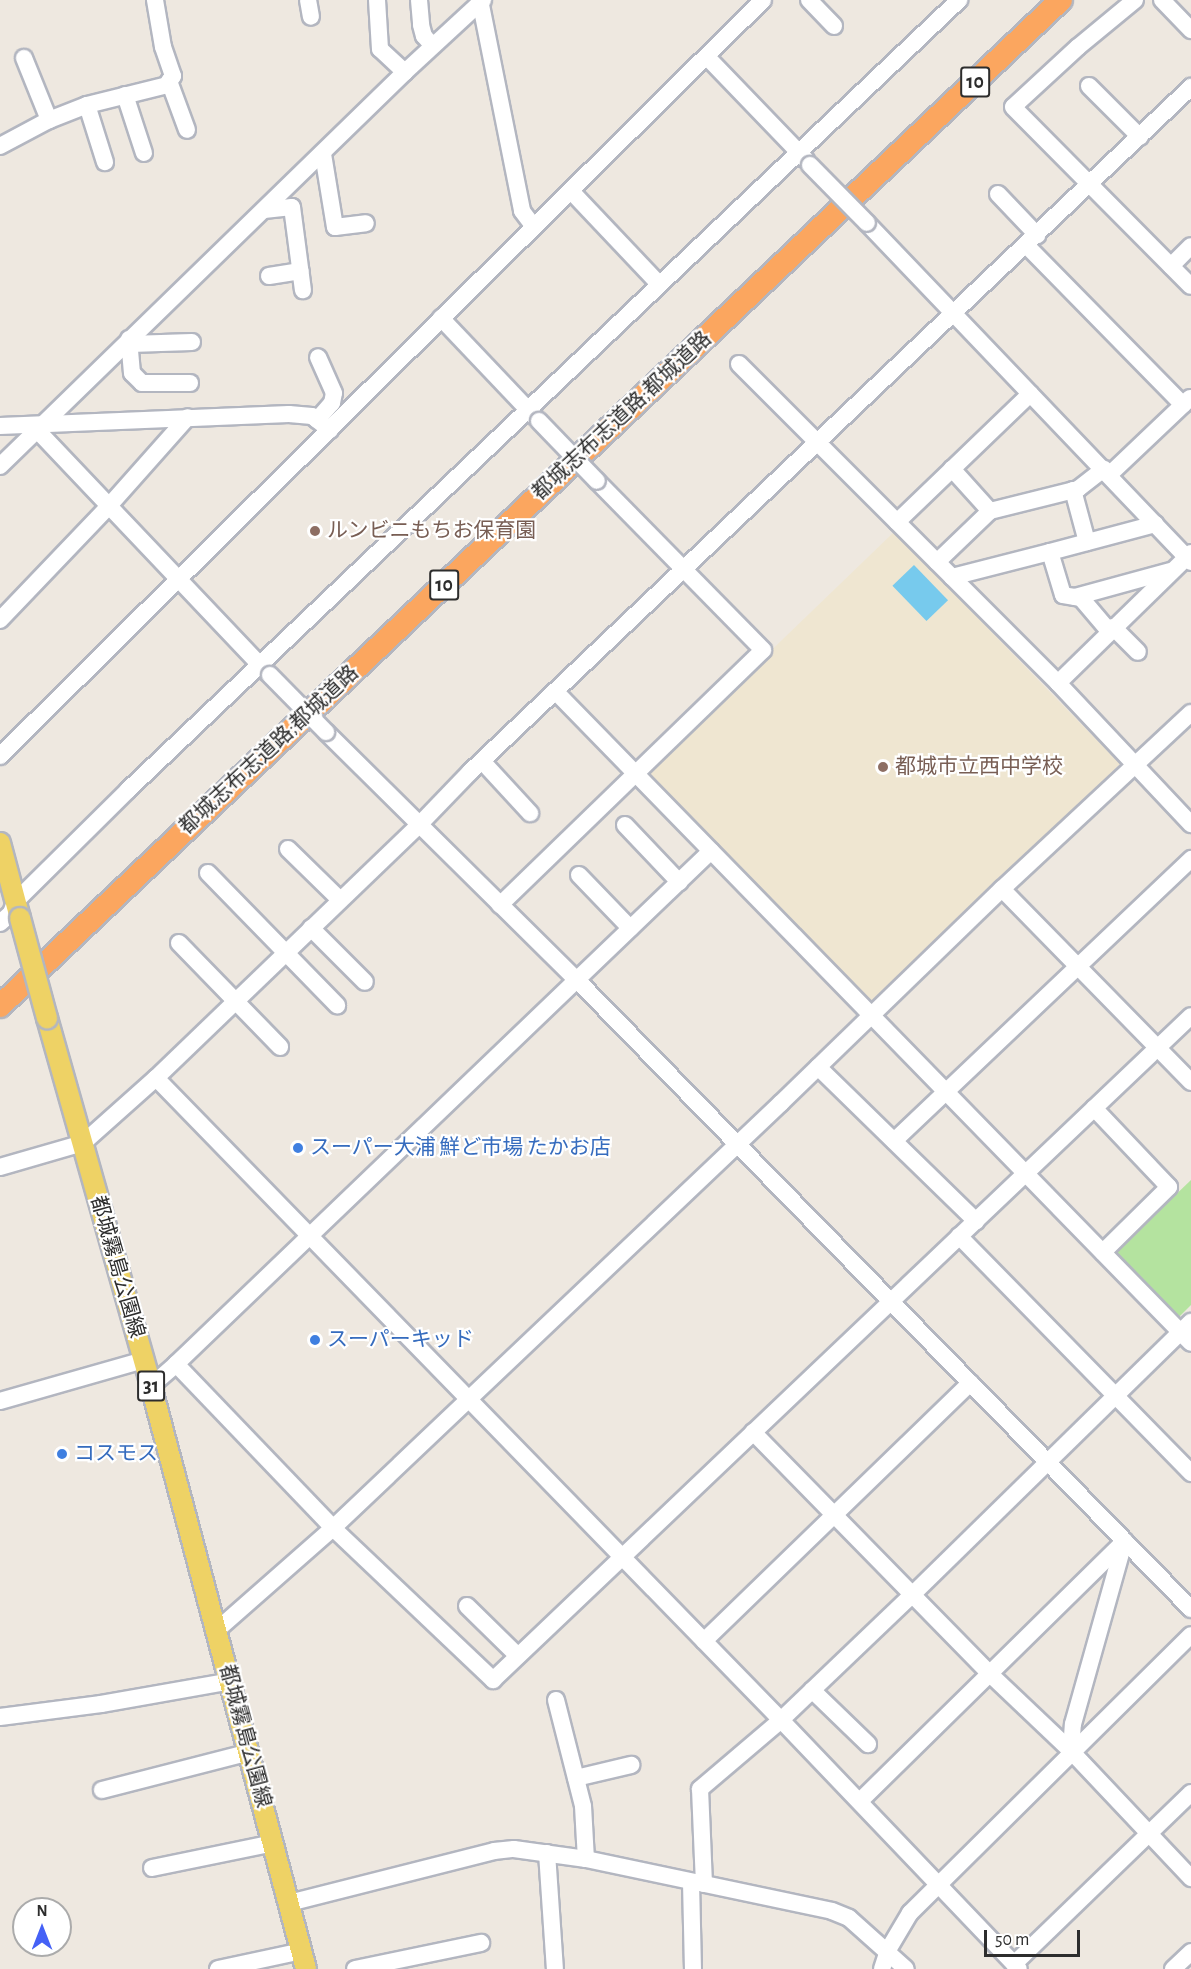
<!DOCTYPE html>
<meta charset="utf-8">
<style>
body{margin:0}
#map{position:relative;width:1191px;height:1969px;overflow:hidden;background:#eee8e0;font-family:"Alegreya Sans","Noto Sans JP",sans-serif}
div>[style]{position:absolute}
.education>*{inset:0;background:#efe6d1}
.green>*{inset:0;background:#b4e39f}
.water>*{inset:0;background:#77caed;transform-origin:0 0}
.roads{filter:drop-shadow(2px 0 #b3b6c0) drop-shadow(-2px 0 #b3b6c0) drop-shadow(0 2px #b3b6c0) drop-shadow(0 -2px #b3b6c0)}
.minor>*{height:16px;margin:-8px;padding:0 8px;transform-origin:8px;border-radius:8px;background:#fff}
.major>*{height:20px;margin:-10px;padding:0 10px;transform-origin:10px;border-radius:10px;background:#eed265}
.highway>*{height:22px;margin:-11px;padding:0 11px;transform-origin:11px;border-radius:11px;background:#fba65f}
.bridges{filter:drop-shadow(2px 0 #b3b6c0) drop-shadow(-2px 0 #b3b6c0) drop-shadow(0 2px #b3b6c0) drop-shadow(0 -2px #b3b6c0)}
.minor-bridge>*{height:16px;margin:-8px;padding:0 8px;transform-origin:8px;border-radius:8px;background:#fff}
.major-bridge>*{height:20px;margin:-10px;padding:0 10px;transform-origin:10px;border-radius:10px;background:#eed265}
.dots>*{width:16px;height:16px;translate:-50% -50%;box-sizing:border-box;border:3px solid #fff;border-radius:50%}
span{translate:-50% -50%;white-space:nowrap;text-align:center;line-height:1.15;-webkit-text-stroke:4.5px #fff;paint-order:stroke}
.shield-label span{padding:2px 4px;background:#fff;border:2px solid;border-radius:4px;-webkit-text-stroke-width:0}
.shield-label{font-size:20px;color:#2d2d2d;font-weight:700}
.street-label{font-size:21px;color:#2d2d2d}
.education-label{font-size:21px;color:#785e54}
.left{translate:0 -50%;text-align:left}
.shop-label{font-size:21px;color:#366cbe}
.north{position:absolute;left:12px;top:1897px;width:60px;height:60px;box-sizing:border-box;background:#fff;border:2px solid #ababab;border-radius:50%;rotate:0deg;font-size:16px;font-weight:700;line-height:24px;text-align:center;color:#2d2d2d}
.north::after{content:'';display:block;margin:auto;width:21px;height:27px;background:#4561f6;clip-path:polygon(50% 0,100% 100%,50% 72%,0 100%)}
.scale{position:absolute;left:984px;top:1930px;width:96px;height:27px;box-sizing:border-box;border:3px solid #2d2d2d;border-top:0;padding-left:8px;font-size:18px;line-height:21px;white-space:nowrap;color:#2d2d2d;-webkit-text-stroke:4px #fff;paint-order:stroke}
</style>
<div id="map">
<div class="education">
<i style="clip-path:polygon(894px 532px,1120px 764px,875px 1001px,866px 1001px,646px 774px,646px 771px)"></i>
</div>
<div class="green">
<i style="clip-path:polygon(1191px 1180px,1191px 1305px,1178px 1318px,1116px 1252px)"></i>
</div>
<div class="water">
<i style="left:914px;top:565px;width:49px;height:30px;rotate:46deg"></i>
</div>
<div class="roads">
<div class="minor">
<i style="left:308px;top:0;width:17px;rotate:80deg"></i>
<i style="left:377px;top:0;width:49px;rotate:86.5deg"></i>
<i style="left:380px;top:49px;width:34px;rotate:43deg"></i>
<i style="left:419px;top:0;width:25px;rotate:85deg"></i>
<i style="left:421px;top:25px;width:11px;rotate:75deg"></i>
<i style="left:424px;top:36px;width:13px;rotate:48deg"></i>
<i style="left:480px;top:0;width:215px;rotate:78.7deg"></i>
<i style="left:522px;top:211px;width:20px;rotate:53deg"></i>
<i style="left:809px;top:0;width:36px;rotate:46deg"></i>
<i style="left:1135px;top:0;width:74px;rotate:140.5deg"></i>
<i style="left:1078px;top:47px;width:88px;rotate:137.3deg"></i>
<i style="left:1013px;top:107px;width:252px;rotate:45.2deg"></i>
<i style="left:1162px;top:0;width:42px;rotate:46deg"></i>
<i style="left:707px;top:57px;width:143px;rotate:46.1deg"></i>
<i style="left:24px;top:58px;width:67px;rotate:68deg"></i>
<i style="left:169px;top:81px;width:52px;rotate:69.8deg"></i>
<i style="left:1089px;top:86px;width:72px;rotate:45deg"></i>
<i style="left:125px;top:95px;width:61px;rotate:71.9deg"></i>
<i style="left:87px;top:105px;width:60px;rotate:72.5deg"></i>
<i style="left:0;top:146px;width:55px;rotate:-28deg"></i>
<i style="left:49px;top:120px;width:41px;rotate:-21.5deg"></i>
<i style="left:87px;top:105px;width:82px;rotate:-14deg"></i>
<i style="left:167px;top:85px;width:11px;rotate:-56deg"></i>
<i style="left:173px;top:76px;width:31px;rotate:-109deg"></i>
<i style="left:163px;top:47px;width:48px;rotate:-99.7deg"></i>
<i style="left:323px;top:154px;width:74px;rotate:80.7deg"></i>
<i style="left:335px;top:227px;width:31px;rotate:-7deg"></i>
<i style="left:571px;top:191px;width:128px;rotate:46.6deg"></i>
<i style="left:998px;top:194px;width:57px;rotate:46.4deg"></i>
<i style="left:264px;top:210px;width:28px;rotate:-6deg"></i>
<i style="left:292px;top:207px;width:84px;rotate:82.5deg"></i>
<i style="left:867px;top:223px;width:469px;rotate:46.3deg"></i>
<i style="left:1026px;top:245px;width:224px;rotate:45.5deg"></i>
<i style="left:1171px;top:266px;width:28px;rotate:-45deg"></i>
<i style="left:269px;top:276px;width:32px;rotate:-9deg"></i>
<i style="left:441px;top:318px;width:135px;rotate:46.5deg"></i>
<i style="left:129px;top:339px;width:34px;rotate:85deg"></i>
<i style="left:132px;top:373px;width:14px;rotate:45deg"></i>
<i style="left:142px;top:383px;width:48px"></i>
<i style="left:130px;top:344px;width:62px;rotate:-1.8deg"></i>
<i style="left:739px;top:364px;width:451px;rotate:45deg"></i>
<i style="left:1058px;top:683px;width:194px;rotate:46.7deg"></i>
<i style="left:317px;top:420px;width:23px;rotate:-49deg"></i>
<i style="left:332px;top:403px;width:10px;rotate:-79deg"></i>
<i style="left:334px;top:393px;width:39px;rotate:-114deg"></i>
<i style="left:0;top:426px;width:289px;rotate:-2.4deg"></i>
<i style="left:289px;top:414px;width:23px;rotate:5deg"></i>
<i style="left:312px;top:416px;width:23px;rotate:38deg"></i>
<i style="left:37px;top:430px;width:335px;rotate:46.5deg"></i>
<i style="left:0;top:466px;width:565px;rotate:-44.21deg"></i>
<i style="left:405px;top:72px;width:106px;rotate:-42.7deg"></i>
<i style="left:1109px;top:475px;width:112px;rotate:-43.5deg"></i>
<i style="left:1073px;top:490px;width:54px;rotate:74.9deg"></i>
<i style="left:990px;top:511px;width:91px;rotate:-14deg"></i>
<i style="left:1078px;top:489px;width:33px;rotate:-38deg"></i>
<i style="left:897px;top:522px;width:185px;rotate:-43.9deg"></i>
<i style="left:937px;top:562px;width:74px;rotate:-43.9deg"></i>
<i style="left:990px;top:511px;width:57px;rotate:-132.1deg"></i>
<i style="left:952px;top:577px;width:101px;rotate:-14.3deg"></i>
<i style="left:1075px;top:597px;width:98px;rotate:-15.3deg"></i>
<i style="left:0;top:620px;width:156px;rotate:-46.3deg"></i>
<i style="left:108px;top:507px;width:120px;rotate:-48.4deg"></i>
<i style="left:1113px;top:627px;width:35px;rotate:45deg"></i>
<i style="left:1109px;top:631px;width:43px;rotate:-130.3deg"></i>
<i style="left:1081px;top:598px;width:18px;rotate:-171deg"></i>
<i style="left:1063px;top:595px;width:45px;rotate:-106.8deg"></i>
<i style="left:1050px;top:552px;width:109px;rotate:-14.9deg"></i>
<i style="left:1058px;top:683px;width:186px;rotate:-44.3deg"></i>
<i style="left:556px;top:692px;width:909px;rotate:45.71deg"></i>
<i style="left:326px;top:732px;width:353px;rotate:44.7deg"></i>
<i style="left:577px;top:980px;width:879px;rotate:45.69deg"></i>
<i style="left:0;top:756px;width:1074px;rotate:-44.74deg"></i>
<i style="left:482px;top:761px;width:71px;rotate:47.3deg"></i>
<i style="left:625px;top:825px;width:79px;rotate:46.5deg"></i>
<i style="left:288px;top:849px;width:73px;rotate:44.4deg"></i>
<i style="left:711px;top:851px;width:741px;rotate:136.2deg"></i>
<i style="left:176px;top:1364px;width:227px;rotate:46.2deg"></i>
<i style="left:333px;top:1528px;width:221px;rotate:43.5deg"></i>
<i style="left:493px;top:1680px;width:963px;rotate:-43.57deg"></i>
<i style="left:208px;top:873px;width:185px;rotate:45.7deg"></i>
<i style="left:579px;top:875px;width:74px;rotate:46.1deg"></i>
<i style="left:1002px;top:889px;width:270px;rotate:45.6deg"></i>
<i style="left:500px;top:905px;width:366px;rotate:-44.1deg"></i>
<i style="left:763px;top:650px;width:237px;rotate:-134.5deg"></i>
<i style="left:0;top:923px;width:15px;rotate:-42deg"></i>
<i style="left:11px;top:913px;width:12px;rotate:-70deg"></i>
<i style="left:15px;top:902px;width:159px;rotate:-44.7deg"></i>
<i style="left:128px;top:790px;width:1147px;rotate:-43.55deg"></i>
<i style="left:311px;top:928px;width:76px;rotate:45deg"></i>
<i style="left:179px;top:943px;width:145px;rotate:45.8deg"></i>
<i style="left:818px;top:1067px;width:221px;rotate:44.3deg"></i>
<i style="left:156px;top:1078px;width:896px;rotate:45.77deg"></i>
<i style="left:781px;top:1720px;width:344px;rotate:46.3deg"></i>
<i style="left:1094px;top:1108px;width:109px;rotate:46.5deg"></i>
<i style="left:1169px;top:1187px;width:93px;rotate:135.4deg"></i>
<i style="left:894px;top:1141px;width:410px;rotate:-43.5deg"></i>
<i style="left:0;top:1167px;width:86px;rotate:-16.1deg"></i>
<i style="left:83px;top:1143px;width:98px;rotate:-41.7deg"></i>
<i style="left:156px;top:1078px;width:366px;rotate:-43.9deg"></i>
<i style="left:420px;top:824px;width:72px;rotate:-46.1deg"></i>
<i style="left:470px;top:772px;width:995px;rotate:-43.53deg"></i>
<i style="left:959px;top:1236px;width:332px;rotate:45.6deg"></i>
<i style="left:151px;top:1386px;width:33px;rotate:-41deg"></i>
<i style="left:0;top:1401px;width:150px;rotate:-15.9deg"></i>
<i style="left:753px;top:1432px;width:339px;rotate:45.6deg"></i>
<i style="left:990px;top:1674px;width:112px;rotate:43.5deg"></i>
<i style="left:1071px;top:1751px;width:175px;rotate:46.6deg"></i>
<i style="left:467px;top:1606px;width:71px;rotate:44.4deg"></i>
<i style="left:217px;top:1630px;width:154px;rotate:-41.3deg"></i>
<i style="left:333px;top:1528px;width:618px;rotate:-43.49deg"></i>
<i style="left:781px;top:1103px;width:308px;rotate:-44.1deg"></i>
<i style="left:1002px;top:889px;width:258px;rotate:-43deg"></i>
<i style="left:704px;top:1641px;width:371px;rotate:-44.1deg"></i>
<i style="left:812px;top:1690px;width:78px;rotate:44deg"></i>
<i style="left:556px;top:1700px;width:109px;rotate:75.7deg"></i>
<i style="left:583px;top:1806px;width:53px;rotate:86.8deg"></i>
<i style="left:0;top:1717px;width:102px;rotate:-7.3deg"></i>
<i style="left:101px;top:1704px;width:132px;rotate:-10deg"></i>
<i style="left:1071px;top:1751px;width:27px;rotate:-86deg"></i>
<i style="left:1073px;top:1724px;width:188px;rotate:-74.3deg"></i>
<i style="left:576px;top:1778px;width:57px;rotate:-13.3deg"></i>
<i style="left:102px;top:1790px;width:153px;rotate:-14.4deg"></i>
<i style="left:860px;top:1801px;width:371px;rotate:-44.5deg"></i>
<i style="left:547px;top:1853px;width:116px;rotate:86.1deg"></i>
<i style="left:152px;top:1868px;width:125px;rotate:-11.6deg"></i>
<i style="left:691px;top:1882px;width:87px;rotate:88.7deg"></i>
<i style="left:704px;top:1884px;width:95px;rotate:-92.4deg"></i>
<i style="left:700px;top:1789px;width:106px;rotate:-40.4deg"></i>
<i style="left:781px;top:1720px;width:182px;rotate:-43.7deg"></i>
<i style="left:913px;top:1594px;width:389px;rotate:-44.4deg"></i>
<i style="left:289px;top:1903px;width:211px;rotate:-14.2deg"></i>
<i style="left:494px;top:1851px;width:20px;rotate:-6deg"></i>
<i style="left:514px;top:1849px;width:73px;rotate:7.9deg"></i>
<i style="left:586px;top:1859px;width:251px;rotate:11.9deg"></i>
<i style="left:832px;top:1911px;width:18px;rotate:22deg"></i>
<i style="left:849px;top:1918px;width:76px;rotate:41.8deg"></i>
<i style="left:1014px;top:1964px;width:246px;rotate:-44deg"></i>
<i style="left:218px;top:1969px;width:86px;rotate:-12.1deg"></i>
<i style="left:355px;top:1969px;width:129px;rotate:-11.7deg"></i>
<i style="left:882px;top:1969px;width:20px;rotate:-72deg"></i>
<i style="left:888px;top:1950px;width:43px;rotate:-59.3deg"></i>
<i style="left:910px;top:1913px;width:395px;rotate:-44.7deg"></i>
<i style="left:1173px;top:1969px;width:25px;rotate:-43deg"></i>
</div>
<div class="major">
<i style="left:0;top:843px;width:78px;rotate:75.1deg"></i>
<i style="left:47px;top:1018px;width:382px;rotate:74.2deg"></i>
<i style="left:151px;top:1386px;width:603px;rotate:75.11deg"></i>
</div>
<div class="highway">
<i style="left:0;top:1006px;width:1462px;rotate:-43.48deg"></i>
</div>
</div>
<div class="bridges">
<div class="minor-bridge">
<i style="left:810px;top:165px;width:81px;rotate:45.5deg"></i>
<i style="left:539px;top:421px;width:83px;rotate:46deg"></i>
<i style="left:270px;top:675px;width:80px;rotate:45.5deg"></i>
</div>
<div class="major-bridge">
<i style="left:20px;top:918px;width:104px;rotate:74.9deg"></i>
</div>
</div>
<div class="dots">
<i style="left:315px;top:531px;background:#8d6e63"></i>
<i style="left:883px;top:767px;background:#8d6e63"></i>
<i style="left:298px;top:1148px;background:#3f7fe0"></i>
<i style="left:315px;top:1340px;background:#3f7fe0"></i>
<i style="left:62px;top:1454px;background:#3f7fe0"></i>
</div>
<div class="shield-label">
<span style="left:975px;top:82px">10</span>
<span style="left:444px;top:585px">10</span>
<span style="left:151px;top:1386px">31</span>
</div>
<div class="street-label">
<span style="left:622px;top:416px;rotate:-43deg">都城志布志道路;都城道路</span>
<span style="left:269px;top:750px;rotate:-43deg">都城志布志道路;都城道路</span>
<span style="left:117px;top:1267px;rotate:74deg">都城霧島公園線</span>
<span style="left:245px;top:1736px;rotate:75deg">都城霧島公園線</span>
</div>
<div class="education-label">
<span class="left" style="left:327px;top:531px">ルンビニもちお保育園</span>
<span class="left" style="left:895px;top:767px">都城市立西中学校</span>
</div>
<div class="shop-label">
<span class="left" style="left:310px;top:1148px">スーパー大浦 鮮ど市場 たかお店</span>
<span class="left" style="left:327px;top:1340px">スーパーキッド</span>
<span class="left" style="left:74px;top:1454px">コスモス</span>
</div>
<div class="north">N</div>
<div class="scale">50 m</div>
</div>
